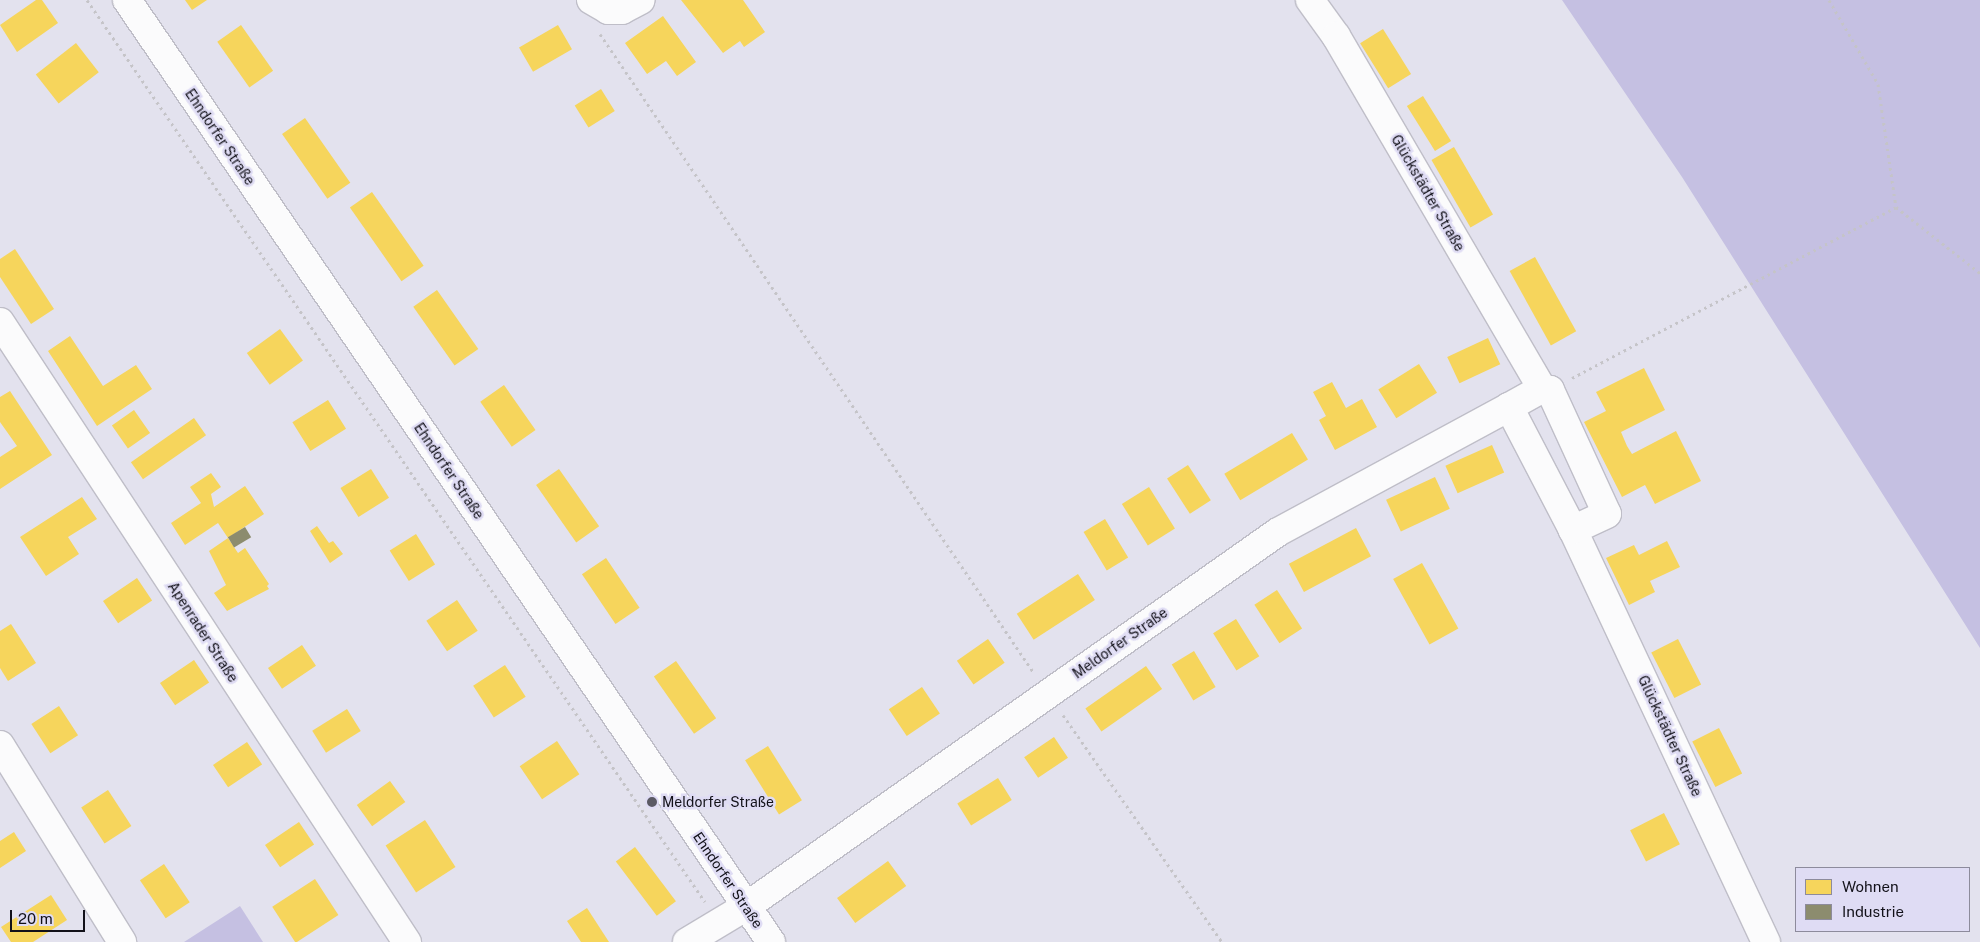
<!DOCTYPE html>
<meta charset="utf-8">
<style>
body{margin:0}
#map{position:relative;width:1980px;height:942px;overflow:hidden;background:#e3e2ee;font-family:"Public Sans",sans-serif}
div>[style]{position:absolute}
.green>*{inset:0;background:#c5c0e2}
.homes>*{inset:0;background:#f6d55c;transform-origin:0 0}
.industry>*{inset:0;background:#8c8c6e;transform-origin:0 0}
.path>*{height:3px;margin-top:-1.5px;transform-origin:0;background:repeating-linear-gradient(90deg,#c5c4c8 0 2.5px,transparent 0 6.5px)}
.roads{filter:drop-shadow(1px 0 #bfbec8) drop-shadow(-1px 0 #bfbec8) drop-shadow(0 1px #bfbec8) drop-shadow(0 -1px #bfbec8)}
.street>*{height:28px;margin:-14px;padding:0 14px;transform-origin:14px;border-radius:14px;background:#fbfbfc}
.secondary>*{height:28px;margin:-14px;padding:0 14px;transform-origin:14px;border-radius:14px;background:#fbfbfc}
.dots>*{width:14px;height:14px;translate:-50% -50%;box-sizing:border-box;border:2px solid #dfdcf4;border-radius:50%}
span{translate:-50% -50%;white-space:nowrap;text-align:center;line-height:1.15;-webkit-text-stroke:5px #dfdcf4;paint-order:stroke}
.street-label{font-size:14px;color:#121119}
.poi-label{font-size:14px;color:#121119}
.left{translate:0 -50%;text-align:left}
.legend{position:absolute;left:1795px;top:867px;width:175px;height:65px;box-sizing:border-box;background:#dfdcf4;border:1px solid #8d8b9c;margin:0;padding:6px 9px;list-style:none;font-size:15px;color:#121119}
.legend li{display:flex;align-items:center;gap:10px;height:25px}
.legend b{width:25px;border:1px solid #8d8b9c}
.scale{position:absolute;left:10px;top:910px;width:75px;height:22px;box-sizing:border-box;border:2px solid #121119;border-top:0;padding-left:6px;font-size:15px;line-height:18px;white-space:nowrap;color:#121119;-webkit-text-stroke:4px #dfdcf4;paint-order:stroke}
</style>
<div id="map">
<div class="green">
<i style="clip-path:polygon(1562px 0,1980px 0,1980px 648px,1682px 177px)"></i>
<i style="clip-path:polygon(240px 906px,263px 942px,184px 942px)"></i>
</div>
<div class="homes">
<i style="clip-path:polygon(36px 0,42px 0,58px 23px,17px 52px,0 25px)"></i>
<i style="clip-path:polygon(185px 0,207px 0,192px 10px)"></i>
<i style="clip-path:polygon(681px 0,743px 0,765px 32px,744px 47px,740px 41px,723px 53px)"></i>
<i style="clip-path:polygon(663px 16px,696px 62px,677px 76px,666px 61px,647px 74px,625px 43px)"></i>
<i style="left:241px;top:25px;width:56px;height:29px;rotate:55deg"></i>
<i style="left:558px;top:25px;width:28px;height:45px;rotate:60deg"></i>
<i style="left:1383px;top:29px;width:53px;height:27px;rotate:58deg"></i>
<i style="left:76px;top:43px;width:37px;height:51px;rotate:52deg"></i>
<i style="left:601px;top:89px;width:26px;height:31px;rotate:58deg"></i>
<i style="left:1423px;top:96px;width:53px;height:19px;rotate:58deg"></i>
<i style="left:305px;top:118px;width:79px;height:28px;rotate:55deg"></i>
<i style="left:1454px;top:147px;width:78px;height:26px;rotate:60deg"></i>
<i style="left:372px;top:192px;width:90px;height:27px;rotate:55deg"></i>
<i style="clip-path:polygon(15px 249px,54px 309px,31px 324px,0 277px,0 259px)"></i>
<i style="left:1535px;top:257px;width:85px;height:29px;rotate:61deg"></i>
<i style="left:437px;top:290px;width:72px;height:29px;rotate:55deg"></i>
<i style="left:280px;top:329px;width:39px;height:41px;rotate:54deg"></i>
<i style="clip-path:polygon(70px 336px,103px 386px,136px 365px,152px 389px,97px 426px,48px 351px)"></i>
<i style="left:1488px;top:338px;width:29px;height:45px;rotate:65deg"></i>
<i style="left:1419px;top:364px;width:34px;height:48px;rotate:58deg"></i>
<i style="clip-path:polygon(1644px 368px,1665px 410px,1621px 432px,1627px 446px,1632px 454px,1676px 431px,1701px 481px,1655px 504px,1645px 485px,1622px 497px,1584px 422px,1606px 411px,1596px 392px)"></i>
<i style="clip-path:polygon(1332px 382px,1346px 408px,1362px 399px,1377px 427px,1335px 450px,1319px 420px,1326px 416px,1313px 392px)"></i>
<i style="left:504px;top:385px;width:55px;height:29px;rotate:55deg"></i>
<i style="clip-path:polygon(10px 391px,52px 455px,0 489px,0 457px,17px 446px,0 422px,0 397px)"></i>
<i style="left:328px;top:400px;width:34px;height:42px;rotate:58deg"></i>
<i style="left:134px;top:410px;width:28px;height:27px;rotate:55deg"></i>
<i style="left:194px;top:418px;width:21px;height:77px;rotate:55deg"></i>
<i style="left:1292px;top:433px;width:31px;height:79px;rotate:59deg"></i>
<i style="left:1492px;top:445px;width:30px;height:51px;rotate:66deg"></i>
<i style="left:1188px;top:465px;width:42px;height:25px;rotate:57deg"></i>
<i style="left:371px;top:469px;width:34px;height:36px;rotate:58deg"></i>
<i style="left:559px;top:469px;width:70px;height:28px;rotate:55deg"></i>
<i style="clip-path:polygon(211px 473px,221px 487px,211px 494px,214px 507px,245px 486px,264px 514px,228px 538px,238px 553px,245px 548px,269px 584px,267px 586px,269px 589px,227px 611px,214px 593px,226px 585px,209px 551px,228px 538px,218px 523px,185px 545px,171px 523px,201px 503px,190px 487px)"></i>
<i style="left:1435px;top:477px;width:35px;height:54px;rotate:65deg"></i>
<i style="left:1149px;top:487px;width:49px;height:32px;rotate:58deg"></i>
<i style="clip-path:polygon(82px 497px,97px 519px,68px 537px,79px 554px,46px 576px,20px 537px)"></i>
<i style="left:1105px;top:519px;width:45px;height:25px;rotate:59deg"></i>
<i style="clip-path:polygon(317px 526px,329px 543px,333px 541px,343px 554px,330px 563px,310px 531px)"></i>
<i style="left:1356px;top:528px;width:32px;height:76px;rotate:62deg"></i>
<i style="left:416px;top:534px;width:36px;height:31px;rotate:58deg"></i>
<i style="clip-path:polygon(1667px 541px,1680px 567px,1650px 581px,1655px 592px,1629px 605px,1606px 558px,1634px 545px,1639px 555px)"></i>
<i style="left:606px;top:558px;width:60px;height:29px;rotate:56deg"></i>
<i style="left:1422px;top:563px;width:75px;height:33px;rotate:61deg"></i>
<i style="left:1078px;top:574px;width:31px;height:73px;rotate:57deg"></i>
<i style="left:137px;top:578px;width:27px;height:41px;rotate:56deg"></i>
<i style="left:1277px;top:590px;width:46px;height:27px;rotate:57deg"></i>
<i style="left:457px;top:600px;width:37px;height:37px;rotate:56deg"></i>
<i style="left:1236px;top:619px;width:44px;height:27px;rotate:58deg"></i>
<i style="clip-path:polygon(11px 624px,36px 663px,8px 681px,0 668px,0 631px)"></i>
<i style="left:988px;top:639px;width:29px;height:38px;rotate:55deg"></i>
<i style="left:1678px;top:639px;width:51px;height:30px;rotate:63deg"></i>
<i style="left:302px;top:645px;width:25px;height:41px;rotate:56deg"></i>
<i style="left:1194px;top:651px;width:42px;height:26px;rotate:59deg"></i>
<i style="left:194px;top:660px;width:27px;height:41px;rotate:56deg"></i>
<i style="left:676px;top:661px;width:70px;height:27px;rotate:55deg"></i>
<i style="left:505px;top:665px;width:38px;height:38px;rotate:57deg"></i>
<i style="left:1146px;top:666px;width:28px;height:74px;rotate:55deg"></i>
<i style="left:922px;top:687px;width:32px;height:40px;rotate:56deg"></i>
<i style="left:59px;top:706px;width:35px;height:33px;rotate:57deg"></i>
<i style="left:347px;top:709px;width:26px;height:41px;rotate:58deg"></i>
<i style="left:1719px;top:728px;width:51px;height:30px;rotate:63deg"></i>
<i style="left:1054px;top:737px;width:25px;height:36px;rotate:56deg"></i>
<i style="left:557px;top:741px;width:40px;height:45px;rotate:56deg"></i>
<i style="left:247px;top:742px;width:27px;height:41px;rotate:56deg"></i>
<i style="left:768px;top:746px;width:64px;height:27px;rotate:58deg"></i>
<i style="left:998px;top:778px;width:26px;height:48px;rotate:58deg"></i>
<i style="left:390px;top:781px;width:26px;height:41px;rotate:54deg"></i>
<i style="left:108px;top:790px;width:43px;height:32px;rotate:57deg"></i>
<i style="left:1664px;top:813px;width:35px;height:38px;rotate:63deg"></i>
<i style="left:425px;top:820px;width:56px;height:47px;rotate:57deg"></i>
<i style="left:299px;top:822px;width:27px;height:41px;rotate:56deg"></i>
<i style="clip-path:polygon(14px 832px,26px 851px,0 868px,0 841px)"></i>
<i style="left:635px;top:847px;width:68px;height:24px;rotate:53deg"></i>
<i style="left:888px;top:861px;width:31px;height:63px;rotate:54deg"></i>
<i style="left:164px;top:864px;width:46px;height:29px;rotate:56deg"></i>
<i style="left:315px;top:879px;width:43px;height:51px;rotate:57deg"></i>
<i style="clip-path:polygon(51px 895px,67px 920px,33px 942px,11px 942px,1px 927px)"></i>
<i style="clip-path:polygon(587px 908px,609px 942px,581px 942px,567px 921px)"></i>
</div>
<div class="industry">
<i style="left:245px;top:527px;width:12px;height:20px;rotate:59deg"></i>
</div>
<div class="path">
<i style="left:87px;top:0;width:1093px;rotate:55.58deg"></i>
<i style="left:1829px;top:0;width:97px;rotate:59.7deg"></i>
<i style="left:1878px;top:84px;width:124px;rotate:81.7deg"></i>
<i style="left:600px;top:34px;width:772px;rotate:55.82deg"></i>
<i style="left:1572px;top:378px;width:366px;rotate:-27.8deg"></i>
<i style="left:1896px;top:207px;width:107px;rotate:38.2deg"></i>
<i style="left:1063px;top:715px;width:277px;rotate:55deg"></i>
</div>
<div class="roads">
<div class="street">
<i style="left:591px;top:0;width:20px;rotate:30deg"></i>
<i style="left:608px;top:10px;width:14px"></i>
<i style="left:622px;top:10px;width:21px;rotate:-28deg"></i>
<i style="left:1310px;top:0;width:44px;rotate:54.2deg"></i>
<i style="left:1336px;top:36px;width:409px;rotate:59.7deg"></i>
<i style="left:0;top:322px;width:742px;rotate:56.72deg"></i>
<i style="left:1573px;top:530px;width:455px;rotate:64.9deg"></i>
<i style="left:0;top:745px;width:232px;rotate:58.2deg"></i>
<i style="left:687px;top:942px;width:70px;rotate:-31deg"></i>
<i style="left:747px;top:906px;width:649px;rotate:-35.16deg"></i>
<i style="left:1278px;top:532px;width:263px;rotate:-28.4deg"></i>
<i style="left:1509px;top:407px;width:38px;rotate:-29deg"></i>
<i style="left:1542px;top:389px;width:8px;rotate:7deg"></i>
<i style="left:1550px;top:390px;width:136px;rotate:65.3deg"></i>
<i style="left:1607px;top:514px;width:38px;rotate:155deg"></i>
<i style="left:1573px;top:530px;width:139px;rotate:-117.5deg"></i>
</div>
<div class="secondary">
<i style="left:127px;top:0;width:1141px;rotate:55.64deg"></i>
</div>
</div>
<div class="dots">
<i style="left:652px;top:802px;background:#5b5a64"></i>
</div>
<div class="street-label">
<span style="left:220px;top:137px;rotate:56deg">Ehndorfer Straße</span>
<span style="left:1428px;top:193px;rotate:60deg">Glückstädter Straße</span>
<span style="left:449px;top:471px;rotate:56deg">Ehndorfer Straße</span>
<span style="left:203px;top:632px;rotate:57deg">Apenrader Straße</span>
<span style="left:1120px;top:643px;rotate:-35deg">Meldorfer Straße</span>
<span style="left:1670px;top:736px;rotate:65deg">Glückstädter Straße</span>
<span style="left:728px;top:880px;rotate:56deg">Ehndorfer Straße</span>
</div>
<div class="poi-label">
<span class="left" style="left:662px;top:802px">Meldorfer Straße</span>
</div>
<ul class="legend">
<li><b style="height:14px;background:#f6d55c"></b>Wohnen</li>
<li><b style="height:14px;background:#8c8c6e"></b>Industrie</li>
</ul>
<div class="scale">20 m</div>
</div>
